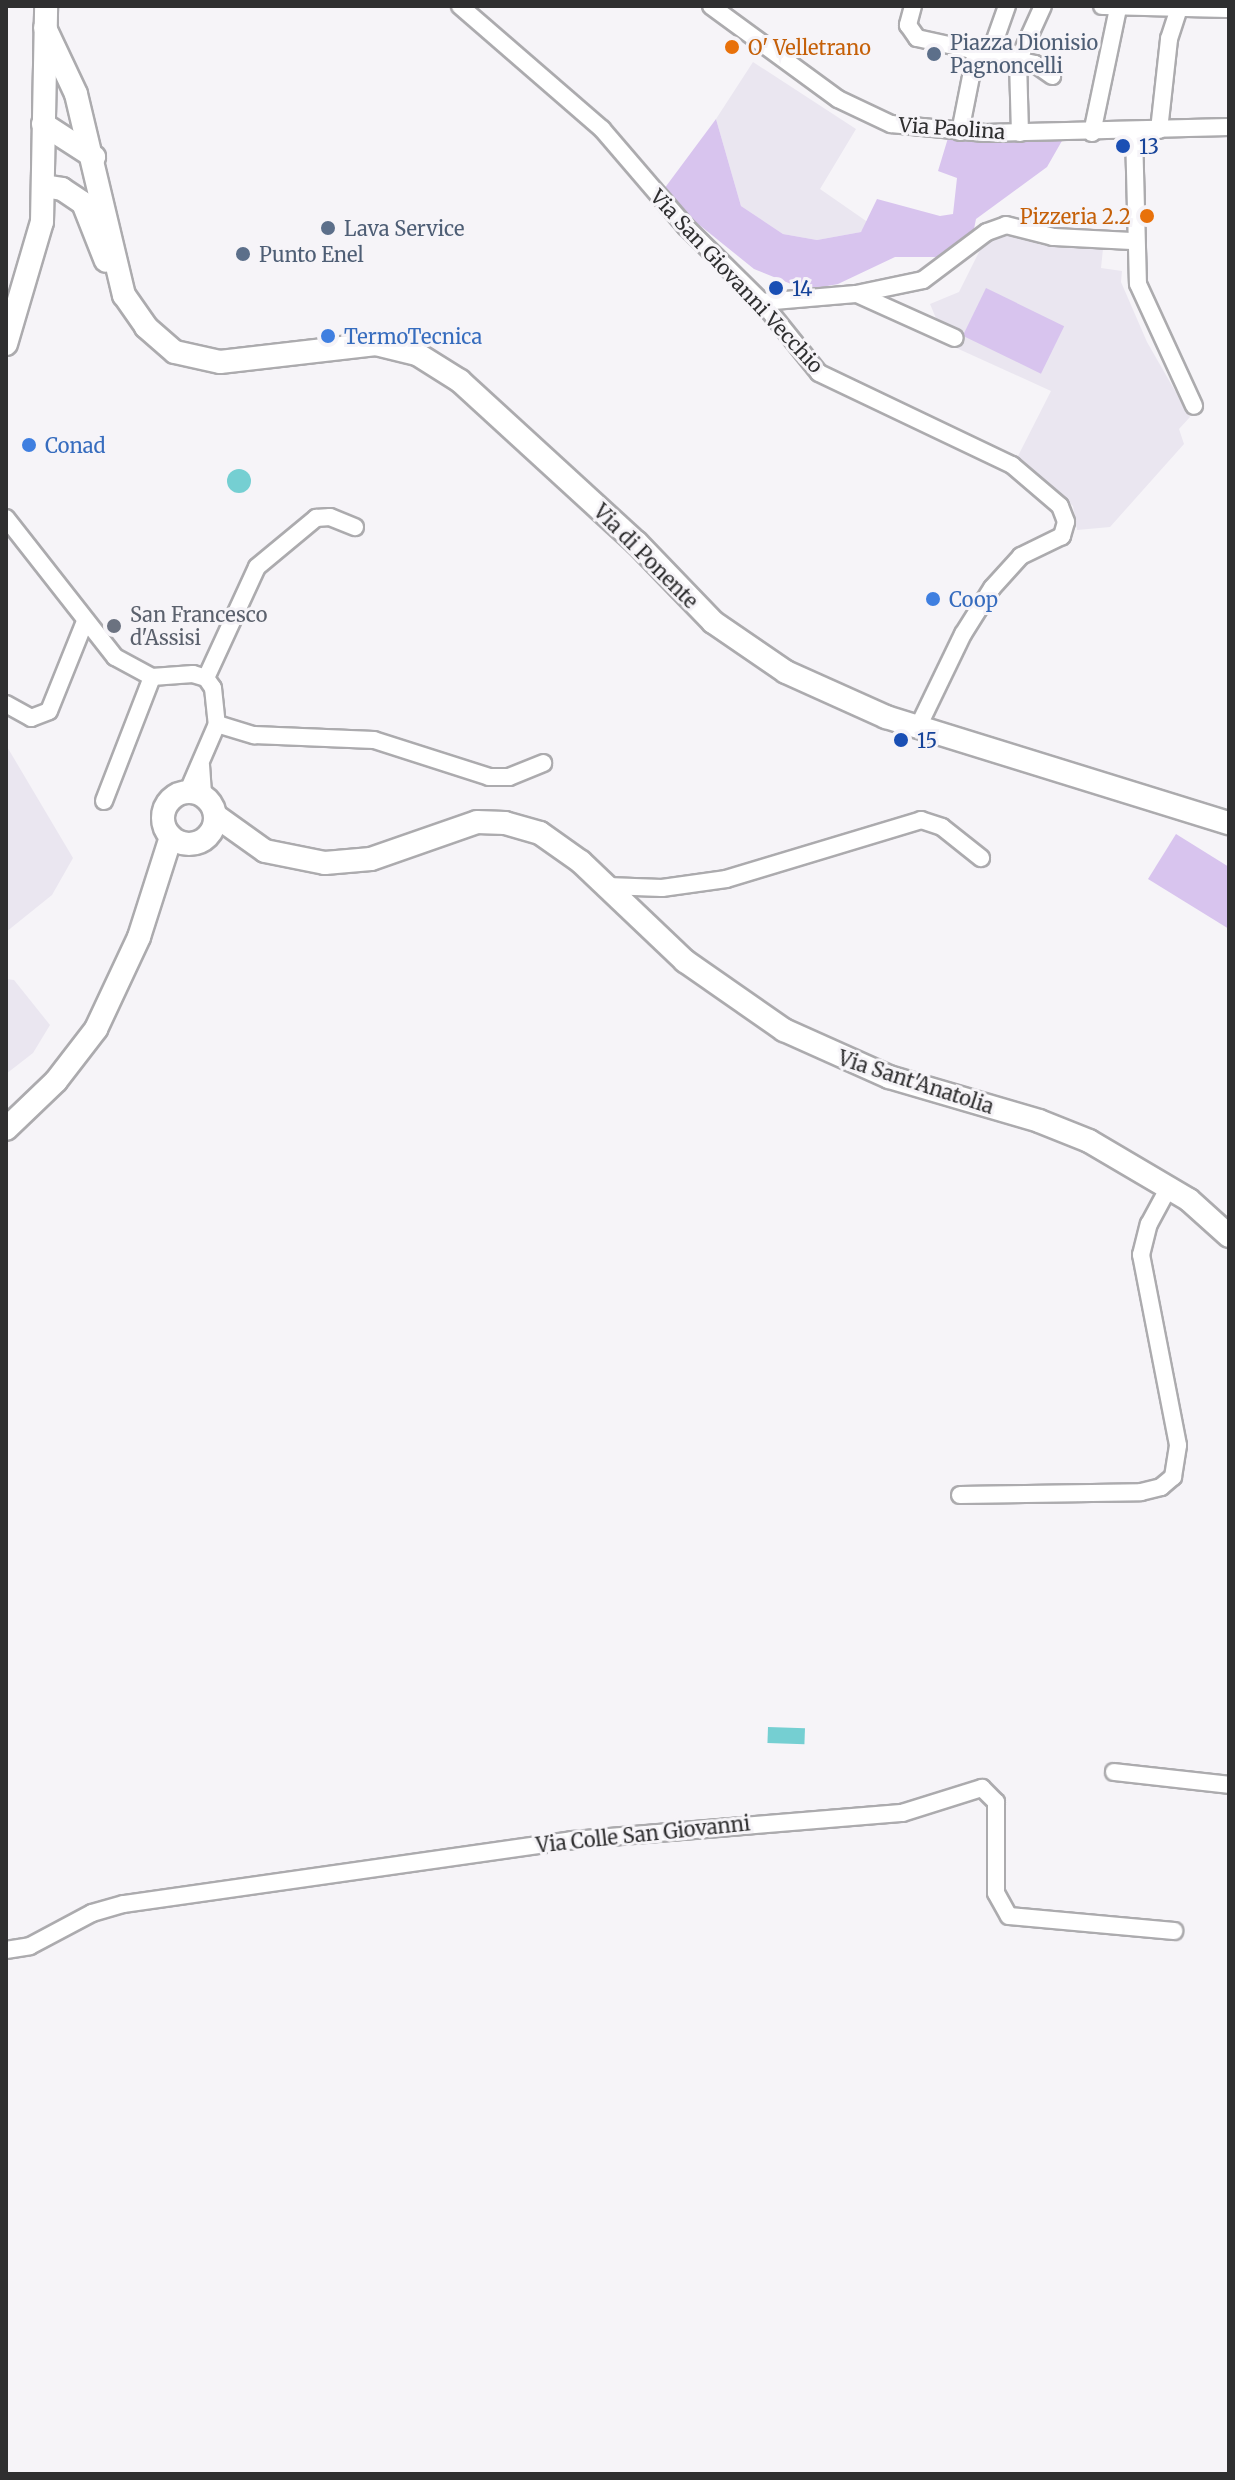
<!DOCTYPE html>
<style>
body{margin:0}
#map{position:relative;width:1235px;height:2480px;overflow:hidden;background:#f6f4f8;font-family:Merriweather,serif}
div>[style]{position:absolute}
.built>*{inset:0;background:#eae6f0}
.green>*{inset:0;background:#d8c4ee;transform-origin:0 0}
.water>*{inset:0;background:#75cfd2;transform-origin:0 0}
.round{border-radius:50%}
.roads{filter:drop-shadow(2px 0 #acabae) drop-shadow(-2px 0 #acabae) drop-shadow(0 2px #acabae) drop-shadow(0 -2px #acabae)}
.street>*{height:16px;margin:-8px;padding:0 8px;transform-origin:8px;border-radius:8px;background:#fff}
.secondary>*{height:22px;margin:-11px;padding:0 11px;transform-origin:11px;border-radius:11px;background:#fff}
.secondary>.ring{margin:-11px;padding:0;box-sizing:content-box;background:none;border:22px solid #fff;border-radius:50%}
.dots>*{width:22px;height:22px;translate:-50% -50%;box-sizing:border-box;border:4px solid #f6f4f8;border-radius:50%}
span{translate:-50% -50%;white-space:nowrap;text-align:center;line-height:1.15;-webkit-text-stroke:6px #f6f4f8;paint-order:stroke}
.service-label{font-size:20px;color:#4e5e75}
.left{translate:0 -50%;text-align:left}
.food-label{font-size:20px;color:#c56008}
.right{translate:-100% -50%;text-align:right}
.street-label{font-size:20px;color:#2f2f30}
.transit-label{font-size:20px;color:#164399}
.shop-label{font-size:20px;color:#366cbe}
.worship-label{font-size:20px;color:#5b616d}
.frame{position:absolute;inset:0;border:8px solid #2f2f30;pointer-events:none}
</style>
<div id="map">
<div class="built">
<i style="clip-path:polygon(753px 62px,856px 129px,820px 189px,869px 223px,861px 232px,817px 240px,783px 234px,741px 206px,716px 119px)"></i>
<i style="clip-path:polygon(1003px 231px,1027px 234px,1040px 245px,1103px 249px,1101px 268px,1122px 271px,1121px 282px,1147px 342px,1190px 417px,1179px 429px,1184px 444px,1110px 527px,1077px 530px,1073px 506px,1018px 456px,1051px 391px,952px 346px,958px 332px,938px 323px,930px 304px,959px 292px,983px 244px)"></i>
<i style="clip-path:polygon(6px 745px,73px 858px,52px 895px,6px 932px)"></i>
<i style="clip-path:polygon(6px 979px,14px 980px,50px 1025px,33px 1053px,6px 1074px)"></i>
</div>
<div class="green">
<i style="clip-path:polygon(716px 119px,741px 206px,783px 234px,817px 240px,861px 232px,877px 199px,940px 216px,953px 214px,957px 178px,938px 171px,948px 138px,1063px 139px,1047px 167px,976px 219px,973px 234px,947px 257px,895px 257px,838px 284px,806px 290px,754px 269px,692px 219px,664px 189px)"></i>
<i style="left:986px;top:288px;width:87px;height:53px;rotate:26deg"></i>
<i style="clip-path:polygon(1176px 834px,1229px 867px,1229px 929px,1148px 879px)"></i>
</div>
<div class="water">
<i class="round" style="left:227px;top:469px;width:24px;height:24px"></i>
<i style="left:768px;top:1727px;width:37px;height:16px;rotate:2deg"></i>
</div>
<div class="roads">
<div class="street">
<i style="left:460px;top:6px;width:188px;rotate:40.9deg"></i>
<i style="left:602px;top:129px;width:128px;rotate:49.4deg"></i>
<i style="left:685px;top:226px;width:108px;rotate:44.6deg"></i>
<i style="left:762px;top:302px;width:91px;rotate:51.2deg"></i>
<i style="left:819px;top:373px;width:214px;rotate:25.5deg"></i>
<i style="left:1012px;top:465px;width:63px;rotate:40.5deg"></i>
<i style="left:1060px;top:506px;width:17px;rotate:69deg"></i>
<i style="left:1066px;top:522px;width:15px;rotate:106deg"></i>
<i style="left:1062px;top:536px;width:46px;rotate:154deg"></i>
<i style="left:1021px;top:556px;width:43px;rotate:132.2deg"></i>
<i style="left:992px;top:588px;width:54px;rotate:122.2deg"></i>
<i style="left:963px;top:634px;width:103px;rotate:115.8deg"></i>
<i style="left:711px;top:6px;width:157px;rotate:36.2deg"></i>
<i style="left:838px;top:99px;width:59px;rotate:25.3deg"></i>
<i style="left:891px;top:124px;width:94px;rotate:5.5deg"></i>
<i style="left:985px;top:133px;width:244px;rotate:-1.4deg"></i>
<i style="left:913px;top:6px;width:20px;rotate:105deg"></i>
<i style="left:908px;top:25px;width:16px;rotate:55deg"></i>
<i style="left:917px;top:38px;width:121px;rotate:12.4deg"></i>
<i style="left:1035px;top:64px;width:21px;rotate:35deg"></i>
<i style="left:1102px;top:6px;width:127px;rotate:1.4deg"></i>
<i style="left:990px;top:54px;width:51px;rotate:-70.5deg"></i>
<i style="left:1159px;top:130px;width:92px;rotate:-83.7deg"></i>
<i style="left:1169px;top:39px;width:35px;rotate:-72deg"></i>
<i style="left:960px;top:132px;width:83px;rotate:-78.8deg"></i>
<i style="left:1020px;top:133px;width:72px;rotate:-91.6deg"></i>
<i style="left:1018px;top:61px;width:60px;rotate:-65.6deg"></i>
<i style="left:1092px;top:133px;width:127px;rotate:-78.2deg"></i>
<i style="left:1134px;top:133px;width:151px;rotate:88.5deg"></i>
<i style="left:1138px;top:284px;width:134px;rotate:65.3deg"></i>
<i style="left:857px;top:294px;width:107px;rotate:24.2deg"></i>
<i style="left:762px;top:302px;width:94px;rotate:-4.9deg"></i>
<i style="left:856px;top:294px;width:68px;rotate:-11.8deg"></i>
<i style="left:923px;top:280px;width:80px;rotate:-36.9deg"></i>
<i style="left:987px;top:232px;width:20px;rotate:-20deg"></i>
<i style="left:1006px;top:225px;width:49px;rotate:14.3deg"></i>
<i style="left:1053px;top:237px;width:80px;rotate:2.9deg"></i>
<i style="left:6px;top:518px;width:177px;rotate:51.9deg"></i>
<i style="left:115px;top:657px;width:42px;rotate:28.4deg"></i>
<i style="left:152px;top:677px;width:41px;rotate:-4.2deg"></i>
<i style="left:193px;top:674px;width:14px;rotate:17deg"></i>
<i style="left:206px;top:678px;width:12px;rotate:55deg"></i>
<i style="left:213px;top:688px;width:36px;rotate:84deg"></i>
<i style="left:217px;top:724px;width:73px;rotate:113.4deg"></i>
<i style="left:206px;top:678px;width:122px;rotate:-65.3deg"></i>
<i style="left:257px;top:567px;width:77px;rotate:-39.7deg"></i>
<i style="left:316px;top:518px;width:14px;rotate:-4deg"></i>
<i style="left:330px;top:517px;width:27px;rotate:22deg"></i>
<i style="left:6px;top:704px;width:29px;rotate:29deg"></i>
<i style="left:31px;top:718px;width:19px;rotate:-21deg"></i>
<i style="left:49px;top:711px;width:94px;rotate:-68.1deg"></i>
<i style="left:217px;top:724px;width:39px;rotate:17deg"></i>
<i style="left:254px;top:735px;width:120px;rotate:2.4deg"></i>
<i style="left:374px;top:740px;width:121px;rotate:17.8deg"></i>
<i style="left:489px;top:777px;width:20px"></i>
<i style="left:509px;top:777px;width:37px;rotate:-22deg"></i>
<i style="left:201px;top:765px;width:30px;rotate:86deg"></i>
<i style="left:104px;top:801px;width:133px;rotate:-68.8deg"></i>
<i style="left:607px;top:886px;width:55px;rotate:2.1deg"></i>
<i style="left:662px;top:888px;width:65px;rotate:-8deg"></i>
<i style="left:726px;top:879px;width:204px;rotate:-16.8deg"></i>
<i style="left:921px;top:820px;width:22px;rotate:18deg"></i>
<i style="left:942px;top:827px;width:50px;rotate:38.5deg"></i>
<i style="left:960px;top:1495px;width:181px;rotate:-0.9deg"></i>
<i style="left:1141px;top:1492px;width:21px;rotate:-14deg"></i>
<i style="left:1161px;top:1487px;width:16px;rotate:-40deg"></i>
<i style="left:1173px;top:1477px;width:32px;rotate:-81deg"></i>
<i style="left:1178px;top:1445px;width:194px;rotate:-101deg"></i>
<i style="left:1141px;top:1255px;width:32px;rotate:-76deg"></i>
<i style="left:1149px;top:1224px;width:42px;rotate:-61.6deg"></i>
<i style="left:1114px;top:1772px;width:116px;rotate:6.4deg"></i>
<i style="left:6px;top:1950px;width:24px;rotate:-9deg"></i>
<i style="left:30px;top:1946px;width:70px;rotate:-28deg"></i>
<i style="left:92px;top:1913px;width:33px;rotate:-16deg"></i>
<i style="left:124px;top:1904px;width:453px;rotate:-8.1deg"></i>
<i style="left:572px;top:1840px;width:331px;rotate:-4.7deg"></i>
<i style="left:902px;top:1813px;width:84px;rotate:-17.4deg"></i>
<i style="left:982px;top:1788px;width:20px;rotate:45deg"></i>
<i style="left:996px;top:1802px;width:91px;rotate:90deg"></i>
<i style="left:996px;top:1893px;width:26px;rotate:61deg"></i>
<i style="left:1009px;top:1916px;width:166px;rotate:5.2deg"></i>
</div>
<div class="secondary">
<i style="left:45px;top:28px;width:73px;rotate:64.8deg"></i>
<i style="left:76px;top:94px;width:207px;rotate:76.6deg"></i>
<i style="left:124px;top:295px;width:39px;rotate:55deg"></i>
<i style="left:146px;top:327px;width:38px;rotate:41deg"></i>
<i style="left:175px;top:352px;width:46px;rotate:12.5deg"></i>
<i style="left:220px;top:362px;width:157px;rotate:-6.6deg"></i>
<i style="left:376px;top:344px;width:42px;rotate:13.7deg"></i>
<i style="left:417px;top:354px;width:51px;rotate:32.1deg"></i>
<i style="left:460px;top:381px;width:239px;rotate:42.5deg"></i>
<i style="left:636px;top:542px;width:111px;rotate:46.1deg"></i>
<i style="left:713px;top:622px;width:88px;rotate:34.4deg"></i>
<i style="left:786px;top:672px;width:110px;rotate:24.2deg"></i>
<i style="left:886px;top:717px;width:359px;rotate:17.2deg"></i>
<i style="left:43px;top:124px;width:61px;rotate:32.9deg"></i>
<i style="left:44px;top:186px;width:18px;rotate:9deg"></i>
<i style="left:62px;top:189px;width:25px;rotate:34deg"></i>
<i style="left:83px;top:203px;width:62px;rotate:68.4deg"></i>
<i style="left:6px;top:344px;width:127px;rotate:-73.6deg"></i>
<i style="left:42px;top:222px;width:216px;rotate:-88.9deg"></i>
<i class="ring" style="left:163px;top:792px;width:30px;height:30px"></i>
<i style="left:216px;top:816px;width:60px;rotate:35.5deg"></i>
<i style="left:265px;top:851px;width:61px;rotate:11.3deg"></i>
<i style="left:325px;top:863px;width:46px;rotate:-5deg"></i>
<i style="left:371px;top:859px;width:112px;rotate:-19.2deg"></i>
<i style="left:477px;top:822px;width:28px;rotate:2deg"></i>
<i style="left:505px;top:823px;width:36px;rotate:16deg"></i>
<i style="left:540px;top:833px;width:50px;rotate:35.3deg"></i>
<i style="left:581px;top:862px;width:144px;rotate:43.6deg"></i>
<i style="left:685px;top:961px;width:121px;rotate:34.9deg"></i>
<i style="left:784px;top:1030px;width:115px;rotate:24.1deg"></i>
<i style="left:889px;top:1077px;width:156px;rotate:16.3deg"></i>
<i style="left:1039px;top:1121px;width:54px;rotate:21.8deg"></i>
<i style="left:1089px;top:1141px;width:116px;rotate:30.5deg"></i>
<i style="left:1189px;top:1200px;width:54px;rotate:42deg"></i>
<i style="left:6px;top:1129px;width:69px;rotate:-43.8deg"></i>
<i style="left:56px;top:1081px;width:66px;rotate:-52.4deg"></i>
<i style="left:96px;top:1029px;width:102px;rotate:-64.9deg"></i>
<i style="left:139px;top:937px;width:105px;rotate:-72.3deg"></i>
</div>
</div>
<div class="dots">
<i style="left:732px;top:47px;background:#e8710a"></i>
<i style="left:934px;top:54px;background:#5c6f8a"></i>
<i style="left:1123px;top:146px;background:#1a4fb4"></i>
<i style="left:1147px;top:216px;background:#e8710a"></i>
<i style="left:328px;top:228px;background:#5c6f8a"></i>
<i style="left:243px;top:254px;background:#5c6f8a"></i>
<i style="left:776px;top:288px;background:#1a4fb4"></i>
<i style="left:328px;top:336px;background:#3f7fe0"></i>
<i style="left:29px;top:445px;background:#3f7fe0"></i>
<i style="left:933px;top:599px;background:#3f7fe0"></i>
<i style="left:114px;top:626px;background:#6b7280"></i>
<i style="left:901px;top:740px;background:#1a4fb4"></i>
</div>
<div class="service-label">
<span class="left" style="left:950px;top:54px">Piazza Dionisio<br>Pagnoncelli</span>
<span class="left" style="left:344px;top:228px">Lava Service</span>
<span class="left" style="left:259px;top:254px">Punto Enel</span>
</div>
<div class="food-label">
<span class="left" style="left:748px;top:47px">O' Velletrano</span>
<span class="right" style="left:1131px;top:216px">Pizzeria 2.2</span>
</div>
<div class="street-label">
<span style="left:952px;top:128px;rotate:4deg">Via Paolina</span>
<span style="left:737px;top:281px;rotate:47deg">Via San Giovanni Vecchio</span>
<span style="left:646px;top:556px;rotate:45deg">Via di Ponente</span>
<span style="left:916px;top:1082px;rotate:18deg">Via Sant'Anatolia</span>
<span style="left:643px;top:1834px;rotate:-6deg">Via Colle San Giovanni</span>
</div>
<div class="transit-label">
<span class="left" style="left:1139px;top:146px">13</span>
<span class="left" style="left:792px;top:288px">14</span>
<span class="left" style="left:917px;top:740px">15</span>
</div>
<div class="shop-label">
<span class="left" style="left:344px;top:336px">TermoTecnica</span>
<span class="left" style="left:45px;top:445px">Conad</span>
<span class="left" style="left:949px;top:599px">Coop</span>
</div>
<div class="worship-label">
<span class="left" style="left:130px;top:626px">San Francesco<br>d'Assisi</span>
</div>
<div class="frame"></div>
</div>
